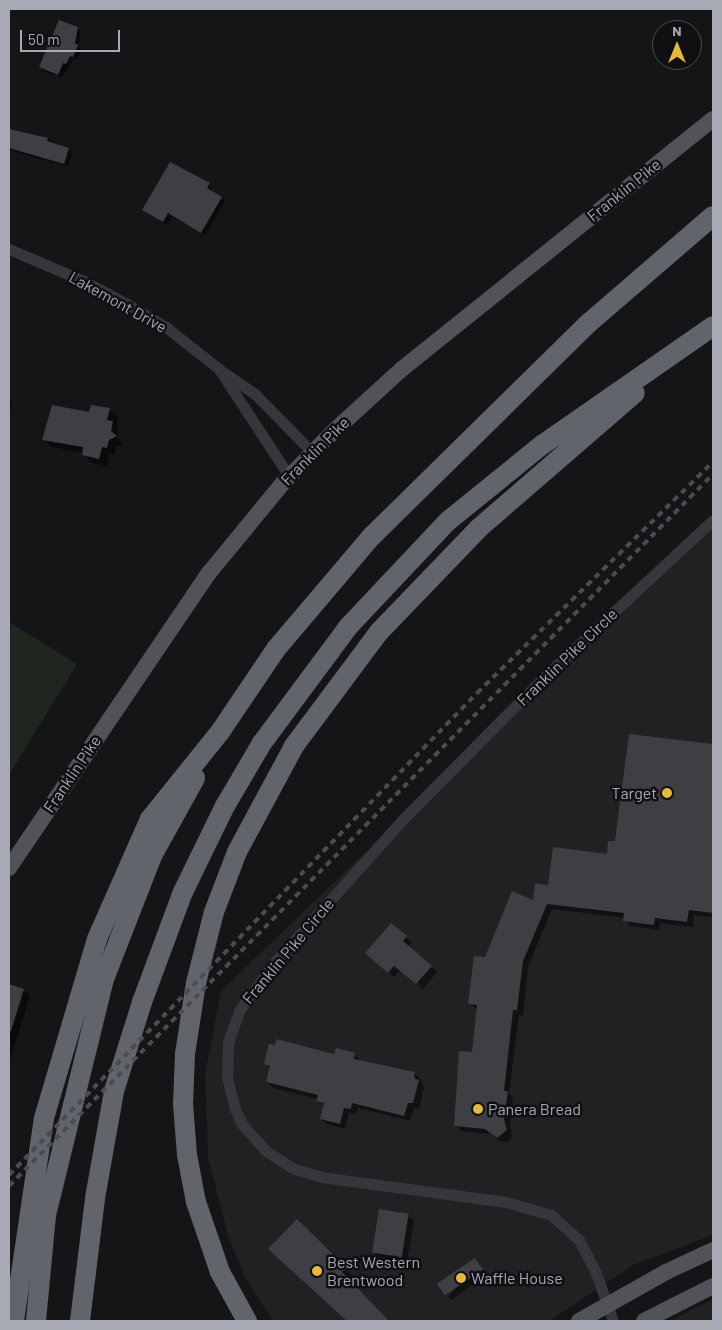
<!DOCTYPE html>
<style>
body{margin:0}
#map{position:relative;width:722px;height:1330px;overflow:hidden;background:#151416;font-family:Barlow,sans-serif}
div>[style]{position:absolute}
.built>*{inset:0;background:#212023}
.green>*{inset:0;background:#1f2620}
.shadow>*{inset:0;background:#0007}
.building>*{inset:0;background:#3f3f43;transform-origin:0 0}
.street>*{height:11px;margin:-5.5px;padding:0 5.5px;transform-origin:5.5px;border-radius:5.5px;background:#36363b}
.primary>*{height:16px;margin:-8px;padding:0 8px;transform-origin:8px;border-radius:8px;background:#525359}
.highway>*{height:20px;margin:-10px;padding:0 10px;transform-origin:10px;border-radius:10px;background:#62646b}
.rail>*{height:4px;margin-top:-2px;transform-origin:0;background:repeating-linear-gradient(90deg,#4b4c52 0 6px,transparent 0 11px)}
.dots>*{width:14px;height:14px;translate:-50% -50%;box-sizing:border-box;border:2px solid #100f11;border-radius:50%}
span{translate:-50% -50%;white-space:nowrap;text-align:center;line-height:1.15;-webkit-text-stroke:5px #100f11;paint-order:stroke}
.street-label{font-size:16px;color:#a7aab5}
.poi-label{font-size:16px;color:#a7aab5}
.right{translate:-100% -50%;text-align:right}
.left{translate:0 -50%;text-align:left}
.frame{position:absolute;inset:0;border:10px solid #a7aab5;pointer-events:none}
.north{position:absolute;left:652px;top:20px;width:50px;height:50px;box-sizing:border-box;background:#100f11;border:1px solid #4c4d53;border-radius:50%;rotate:0deg;font-size:14px;font-weight:700;line-height:20px;text-align:center;color:#a7aab5}
.north::after{content:'';display:block;margin:auto;width:18px;height:22px;background:#e4ba3e;clip-path:polygon(50% 0,100% 100%,50% 72%,0 100%)}
.scale{position:absolute;left:20px;top:30px;width:100px;height:22px;box-sizing:border-box;border:2px solid #a7aab5;border-top:0;padding-left:6px;font-size:15px;line-height:18px;white-space:nowrap;color:#a7aab5;-webkit-text-stroke:4px #100f11;paint-order:stroke}
</style>
<div id="map">
<div class="built">
<i style="clip-path:polygon(713px 518px,713px 1235px,633px 1265px,549px 1321px,273px 1321px,245px 1277px,229px 1239px,208px 1157px,205px 1073px,221px 991px)"></i>
<i style="clip-path:polygon(713px 1300px,713px 1321px,671px 1321px,695px 1308px)"></i>
</div>
<div class="green">
<i style="clip-path:polygon(9px 622px,77px 664px,9px 775px)"></i>
</div>
<div class="shadow">
<i style="clip-path:polygon(77px 28px,81px 32px,78px 46px,81px 49px,77px 60px,74px 58px,62px 78px,44px 71px,41px 67px)"></i>
<i style="clip-path:polygon(11px 130px,47px 139px,69px 149px,72px 153px,68px 167px,9px 150px)"></i>
<i style="clip-path:polygon(209px 184px,212px 188px,210px 191px,225px 201px,205px 235px,172px 216px,167px 225px,143px 210px)"></i>
<i style="clip-path:polygon(9px 399px,12px 402px,9px 416px)"></i>
<i style="clip-path:polygon(109px 409px,117px 417px,118px 439px,123px 444px,116px 447px,115px 455px,109px 454px,107px 466px,91px 463px,84px 453px,51px 447px,44px 439px,90px 414px)"></i>
<i style="clip-path:polygon(630px 735px,713px 746px,713px 917px,694px 915px,693px 927px,660px 923px,659px 930px,630px 926px,625px 918px,552px 909px,528px 967px,523px 1016px,519px 1015px,509px 1094px,513px 1098px,510px 1125px,512px 1136px,508px 1142px,498px 1141px,491px 1134px,461px 1131px,455px 1125px,473px 1054px,478px 1010px,470px 1004px,485px 958px,549px 886px,608px 855px,616px 843px)"></i>
<i style="clip-path:polygon(391px 924px,412px 943px,409px 947px,437px 972px,423px 989px,401px 970px,394px 977px,372px 958px)"></i>
<i style="clip-path:polygon(9px 985px,24px 990px,30px 996px,9px 1064px)"></i>
<i style="clip-path:polygon(355px 1054px,360px 1061px,415px 1073px,420px 1079px,424px 1087px,419px 1109px,414px 1108px,410px 1121px,358px 1108px,356px 1114px,349px 1113px,345px 1129px,327px 1124px,321px 1119px,324px 1107px,318px 1099px,273px 1088px,267px 1082px,270px 1068px,266px 1064px)"></i>
<i style="clip-path:polygon(408px 1216px,414px 1221px,407px 1262px,379px 1257px,373px 1251px)"></i>
<i style="clip-path:polygon(297px 1221px,353px 1276px,349px 1280px,386px 1321px,348px 1321px,278px 1256px)"></i>
<i style="clip-path:polygon(478px 1264px,486px 1274px,452px 1300px,448px 1297px)"></i>
</div>
<div class="building">
<i style="clip-path:polygon(59px 20px,78px 27px,75px 43px,78px 45px,73px 57px,70px 56px,66px 64px,63px 63px,58px 75px,39px 67px)"></i>
<i style="clip-path:polygon(9px 129px,48px 138px,47px 141px,69px 148px,64px 164px,9px 148px)"></i>
<i style="clip-path:polygon(170px 162px,210px 183px,207px 188px,222px 197px,201px 233px,168px 213px,163px 222px,142px 210px)"></i>
<i style="clip-path:polygon(52px 405px,89px 412px,91px 405px,110px 408px,107px 420px,113px 421px,111px 431px,117px 436px,109px 440px,107px 448px,102px 447px,99px 459px,82px 455px,83px 447px,42px 440px)"></i>
<i style="clip-path:polygon(629px 734px,713px 744px,713px 913px,689px 910px,687px 922px,655px 918px,654px 925px,623px 921px,624px 913px,547px 904px,523px 961px,517px 1010px,513px 1010px,504px 1091px,508px 1091px,504px 1119px,507px 1130px,497px 1138px,485px 1129px,454px 1126px,459px 1051px,472px 1052px,477px 1005px,468px 1004px,474px 956px,485px 957px,512px 891px,533px 900px,535px 883px,548px 885px,553px 847px,607px 854px,608px 841px,615px 841px)"></i>
<i style="clip-path:polygon(391px 923px,407px 936px,403px 941px,432px 966px,416px 984px,394px 966px,388px 973px,365px 953px)"></i>
<i style="clip-path:polygon(9px 984px,24px 989px,11px 1031px,9px 1031px)"></i>
<i style="clip-path:polygon(276px 1039px,334px 1054px,336px 1048px,355px 1053px,354px 1059px,415px 1072px,414px 1078px,419px 1080px,413px 1103px,408px 1103px,404px 1116px,352px 1103px,351px 1109px,344px 1108px,340px 1124px,320px 1119px,324px 1103px,316px 1101px,318px 1095px,266px 1082px,270px 1066px,264px 1064px,269px 1044px,275px 1045px)"></i>
<i style="left:379px;top:1209px;width:30px;height:44px;rotate:9deg"></i>
<i style="clip-path:polygon(297px 1219px,347px 1268px,342px 1272px,389px 1321px,347px 1321px,268px 1249px)"></i>
<i style="left:475px;top:1258px;width:14px;height:46px;rotate:56deg"></i>
</div>
<div class="street">
<i style="left:9px;top:249px;width:84px;rotate:23.2deg"></i>
<i style="left:86px;top:282px;width:47px;rotate:28.2deg"></i>
<i style="left:127px;top:304px;width:45px;rotate:30.5deg"></i>
<i style="left:166px;top:327px;width:68px;rotate:38.4deg"></i>
<i style="left:289px;top:476px;width:128px;rotate:-123.2deg"></i>
<i style="left:219px;top:369px;width:44px;rotate:34.8deg"></i>
<i style="left:255px;top:394px;width:81px;rotate:45.5deg"></i>
<i style="left:613px;top:1321px;width:51px;rotate:-109.5deg"></i>
<i style="left:596px;top:1273px;width:37px;rotate:-117deg"></i>
<i style="left:579px;top:1240px;width:38px;rotate:-138deg"></i>
<i style="left:551px;top:1215px;width:47px;rotate:-163.9deg"></i>
<i style="left:506px;top:1202px;width:186px;rotate:-172.3deg"></i>
<i style="left:322px;top:1177px;width:29px;rotate:-164deg"></i>
<i style="left:294px;top:1169px;width:33px;rotate:-147deg"></i>
<i style="left:266px;top:1151px;width:36px;rotate:-132deg"></i>
<i style="left:242px;top:1124px;width:17px;rotate:-115deg"></i>
<i style="left:235px;top:1109px;width:33px;rotate:-104deg"></i>
<i style="left:227px;top:1077px;width:35px;rotate:-88deg"></i>
<i style="left:228px;top:1042px;width:33px;rotate:-70deg"></i>
<i style="left:239px;top:1011px;width:58px;rotate:-54.1deg"></i>
<i style="left:273px;top:964px;width:193px;rotate:-48.1deg"></i>
<i style="left:402px;top:820px;width:206px;rotate:-45.2deg"></i>
<i style="left:547px;top:674px;width:226px;rotate:-42.9deg"></i>
</div>
<div class="primary">
<i style="left:9px;top:868px;width:356px;rotate:-55.9deg"></i>
<i style="left:209px;top:573px;width:115px;rotate:-50.6deg"></i>
<i style="left:282px;top:484px;width:74px;rotate:-45.5deg"></i>
<i style="left:334px;top:431px;width:92px;rotate:-42.4deg"></i>
<i style="left:402px;top:369px;width:399px;rotate:-38.8deg"></i>
<i style="left:579px;top:1321px;width:100px;rotate:-29.4deg"></i>
<i style="left:666px;top:1272px;width:52px;rotate:-25.1deg"></i>
<i style="left:644px;top:1321px;width:77px;rotate:-26.9deg"></i>
</div>
<div class="highway">
<i style="left:14px;top:1321px;width:205px;rotate:-81.6deg"></i>
<i style="left:44px;top:1118px;width:187px;rotate:-73.5deg"></i>
<i style="left:97px;top:939px;width:131px;rotate:-66.2deg"></i>
<i style="left:150px;top:819px;width:112px;rotate:-51.2deg"></i>
<i style="left:220px;top:732px;width:100px;rotate:-56deg"></i>
<i style="left:276px;top:649px;width:148px;rotate:-49.7deg"></i>
<i style="left:372px;top:536px;width:305px;rotate:-44.5deg"></i>
<i style="left:590px;top:322px;width:162px;rotate:-40.8deg"></i>
<i style="left:36px;top:1321px;width:106px;rotate:-84.6deg"></i>
<i style="left:46px;top:1215px;width:243px;rotate:-76.2deg"></i>
<i style="left:104px;top:979px;width:132px;rotate:-68.7deg"></i>
<i style="left:152px;top:856px;width:89px;rotate:-61.1deg"></i>
<i style="left:80px;top:1321px;width:124px;rotate:-83deg"></i>
<i style="left:95px;top:1198px;width:109px;rotate:-79.9deg"></i>
<i style="left:114px;top:1091px;width:93px;rotate:-72.5deg"></i>
<i style="left:142px;top:1002px;width:117px;rotate:-69.6deg"></i>
<i style="left:183px;top:892px;width:96px;rotate:-64deg"></i>
<i style="left:225px;top:806px;width:73px;rotate:-59.6deg"></i>
<i style="left:262px;top:743px;width:144px;rotate:-53.4deg"></i>
<i style="left:348px;top:627px;width:146px;rotate:-46.7deg"></i>
<i style="left:448px;top:521px;width:121px;rotate:-39deg"></i>
<i style="left:542px;top:445px;width:208px;rotate:-34.8deg"></i>
<i style="left:247px;top:1321px;width:56px;rotate:-118.9deg"></i>
<i style="left:220px;top:1272px;width:74px;rotate:-108.9deg"></i>
<i style="left:196px;top:1202px;width:48px;rotate:-100.8deg"></i>
<i style="left:187px;top:1155px;width:51px;rotate:-94.5deg"></i>
<i style="left:183px;top:1104px;width:50px;rotate:-87.7deg"></i>
<i style="left:185px;top:1054px;width:72px;rotate:-81.2deg"></i>
<i style="left:196px;top:983px;width:73px;rotate:-75.8deg"></i>
<i style="left:214px;top:912px;width:64px;rotate:-69deg"></i>
<i style="left:237px;top:852px;width:120px;rotate:-61.7deg"></i>
<i style="left:294px;top:746px;width:142px;rotate:-53.3deg"></i>
<i style="left:379px;top:632px;width:144px;rotate:-46.1deg"></i>
<i style="left:479px;top:528px;width:206px;rotate:-40.9deg"></i>
</div>
<div class="rail">
<i style="left:9px;top:1175px;width:672px;rotate:-45.84deg"></i>
<i style="left:477px;top:693px;width:330px;rotate:-44.4deg"></i>
<i style="left:9px;top:1186px;width:1001px;rotate:-45.32deg"></i>
</div>
<div class="dots">
<i style="left:667px;top:793px;background:#e4ba3e"></i>
<i style="left:478px;top:1109px;background:#e4ba3e"></i>
<i style="left:317px;top:1271px;background:#e4ba3e"></i>
<i style="left:461px;top:1278px;background:#e4ba3e"></i>
</div>
<div class="street-label">
<span style="left:624px;top:190px;rotate:-39deg">Franklin Pike</span>
<span style="left:118px;top:302px;rotate:29deg">Lakemont Drive</span>
<span style="left:315px;top:451px;rotate:-45deg">Franklin Pike</span>
<span style="left:567px;top:657px;rotate:-44deg">Franklin Pike Circle</span>
<span style="left:72px;top:774px;rotate:-56deg">Franklin Pike</span>
<span style="left:288px;top:951px;rotate:-50deg">Franklin Pike Circle</span>
</div>
<div class="poi-label">
<span class="right" style="left:657px;top:793px">Target</span>
<span class="left" style="left:488px;top:1109px">Panera Bread</span>
<span class="left" style="left:327px;top:1271px">Best Western<br>Brentwood</span>
<span class="left" style="left:471px;top:1278px">Waffle House</span>
</div>
<div class="frame"></div>
<div class="north">N</div>
<div class="scale">50 m</div>
</div>
